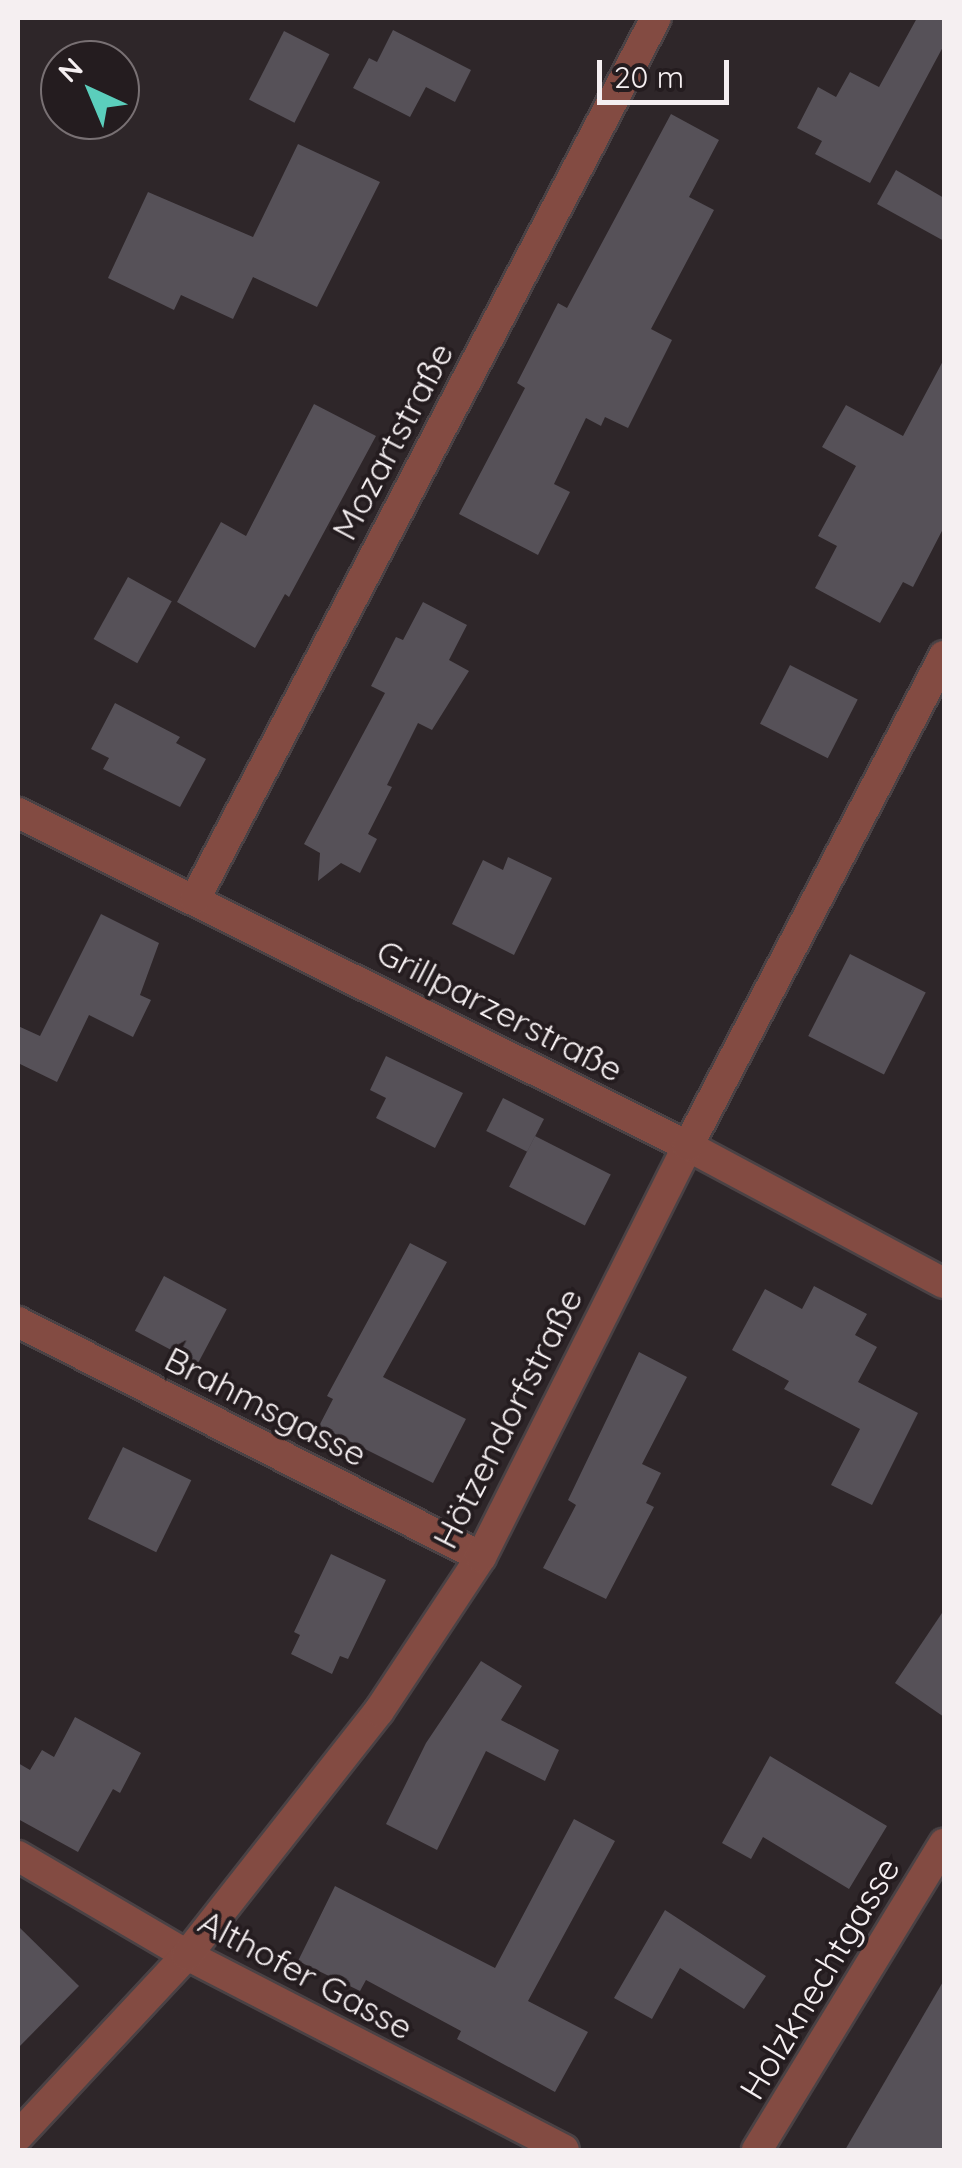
<!DOCTYPE html>
<meta charset="utf-8">
<style>
body{margin:0}
#map{position:relative;width:962px;height:2168px;overflow:hidden;background:#2e2629;font-family:Quicksand,sans-serif}
div>[style]{position:absolute}
.building>*{inset:0;background:#565158;transform-origin:0 0}
.roads{filter:drop-shadow(2px 0 #4a4245) drop-shadow(-2px 0 #4a4245) drop-shadow(0 2px #4a4245) drop-shadow(0 -2px #4a4245)}
.minor>*{height:30px;margin:-15px;padding:0 15px;transform-origin:15px;border-radius:15px;background:#834b42}
span{translate:-50% -50%;white-space:nowrap;text-align:center;line-height:1.15;-webkit-text-stroke:8px #241c1f;paint-order:stroke}
.street-label{font-size:35px;color:#f5eff1}
.frame{position:absolute;inset:0;border:20px solid #f5eff1;pointer-events:none}
.north{position:absolute;left:40px;top:40px;width:100px;height:100px;box-sizing:border-box;background:#241c1f;border:2px solid #787073;border-radius:50%;rotate:316deg;font-size:28px;font-weight:700;line-height:40px;text-align:center;color:#f5eff1}
.north::after{content:'';display:block;margin:auto;width:35px;height:45px;background:#5bcebc;clip-path:polygon(50% 0,100% 100%,50% 72%,0 100%)}
.scale{position:absolute;left:597px;top:60px;width:132px;height:45px;box-sizing:border-box;border:5px solid #f5eff1;border-top:0;padding-left:12px;font-size:30px;line-height:35px;white-space:nowrap;color:#f5eff1;-webkit-text-stroke:8px #241c1f;paint-order:stroke}
</style>
<div id="map">
<div class="building">
<i style="clip-path:polygon(917px 18px,944px 18px,944px 45px,870px 183px,815px 154px,822px 141px,797px 128px,818px 87px,836px 97px,850px 72px,879px 87px)"></i>
<i style="clip-path:polygon(393px 30px,471px 70px,455px 102px,426px 87px,410px 117px,353px 88px,369px 58px,377px 62px)"></i>
<i style="left:284px;top:31px;width:51px;height:77px;rotate:27deg"></i>
<i style="clip-path:polygon(671px 114px,719px 140px,689px 197px,714px 210px,651px 329px,672px 340px,628px 428px,605px 417px,601px 426px,586px 418px,554px 484px,570px 492px,538px 555px,459px 514px,525px 388px,517px 383px,558px 303px,567px 308px)"></i>
<i style="clip-path:polygon(298px 144px,380px 182px,317px 307px,253px 277px,233px 319px,181px 295px,174px 310px,108px 278px,148px 192px,253px 237px)"></i>
<i style="clip-path:polygon(896px 170px,944px 198px,944px 241px,877px 204px)"></i>
<i style="clip-path:polygon(944px 359px,944px 527px,913px 587px,903px 582px,880px 623px,815px 588px,837px 546px,818px 536px,856px 466px,822px 447px,846px 405px,903px 436px)"></i>
<i style="clip-path:polygon(314px 404px,376px 436px,289px 597px,285px 594px,255px 648px,177px 602px,221px 522px,246px 536px)"></i>
<i style="left:128px;top:577px;width:50px;height:71px;rotate:29deg"></i>
<i style="clip-path:polygon(423px 602px,467px 625px,449px 660px,469px 671px,432px 730px,418px 723px,387px 785px,392px 787px,368px 834px,377px 839px,360px 873px,341px 863px,318px 881px,320px 853px,304px 844px,385px 693px,371px 686px,396px 637px,403px 640px)"></i>
<i style="left:790px;top:665px;width:76px;height:66px;rotate:27deg"></i>
<i style="clip-path:polygon(115px 703px,180px 737px,176px 743px,206px 759px,180px 807px,103px 769px,109px 758px,91px 749px)"></i>
<i style="clip-path:polygon(508px 857px,552px 878px,514px 955px,452px 924px,483px 860px,503px 870px)"></i>
<i style="clip-path:polygon(101px 914px,159px 943px,140px 995px,151px 1000px,133px 1037px,89px 1015px,57px 1082px,18px 1063px,18px 1026px,40px 1036px)"></i>
<i style="left:850px;top:954px;width:85px;height:92px;rotate:27deg"></i>
<i style="clip-path:polygon(386px 1056px,463px 1093px,435px 1148px,376px 1118px,386px 1098px,370px 1090px)"></i>
<i style="left:503px;top:1098px;width:46px;height:37px;rotate:27deg"></i>
<i style="left:535px;top:1136px;width:85px;height:57px;rotate:27deg"></i>
<i style="clip-path:polygon(410px 1243px,447px 1262px,383px 1377px,466px 1419px,433px 1483px,319px 1426px,333px 1399px,327px 1396px)"></i>
<i style="left:164px;top:1276px;width:71px;height:62px;rotate:28deg"></i>
<i style="clip-path:polygon(814px 1286px,867px 1314px,855px 1335px,877px 1347px,858px 1382px,918px 1413px,872px 1505px,831px 1485px,860px 1429px,784px 1389px,789px 1381px,732px 1350px,765px 1289px,802px 1309px)"></i>
<i style="clip-path:polygon(639px 1352px,687px 1377px,642px 1464px,661px 1473px,646px 1503px,654px 1507px,606px 1599px,543px 1568px,576px 1505px,568px 1500px)"></i>
<i style="left:123px;top:1447px;width:76px;height:80px;rotate:26deg"></i>
<i style="clip-path:polygon(331px 1554px,386px 1580px,348px 1659px,340px 1656px,332px 1674px,291px 1654px,300px 1635px,294px 1632px)"></i>
<i style="clip-path:polygon(944px 1610px,944px 1717px,895px 1683px)"></i>
<i style="clip-path:polygon(481px 1661px,522px 1686px,501px 1720px,559px 1750px,545px 1781px,486px 1751px,437px 1850px,386px 1824px,426px 1743px)"></i>
<i style="clip-path:polygon(75px 1717px,141px 1753px,120px 1793px,113px 1789px,78px 1852px,18px 1819px,18px 1763px,30px 1770px,42px 1750px,54px 1757px)"></i>
<i style="clip-path:polygon(770px 1756px,887px 1826px,849px 1889px,763px 1837px,751px 1859px,722px 1843px)"></i>
<i style="clip-path:polygon(574px 1819px,615px 1841px,528px 2001px,588px 2032px,555px 2092px,457px 2039px,461px 2031px,366px 1980px,360px 1991px,298px 1961px,335px 1886px,495px 1968px)"></i>
<i style="clip-path:polygon(665px 1910px,766px 1976px,744px 2009px,680px 1968px,652px 2019px,614px 1998px)"></i>
<i style="clip-path:polygon(18px 1926px,79px 1986px,18px 2048px)"></i>
<i style="clip-path:polygon(944px 1980px,944px 2150px,845px 2150px)"></i>
</div>
<div class="roads">
<div class="minor">
<i style="left:18px;top:813px;width:748px;rotate:26.43deg"></i>
<i style="left:688px;top:1146px;width:290px;rotate:28.2deg"></i>
<i style="left:195px;top:899px;width:994px;rotate:-62.38deg"></i>
<i style="left:18px;top:1322px;width:519px;rotate:26.91deg"></i>
<i style="left:18px;top:1856px;width:196px;rotate:30.4deg"></i>
<i style="left:187px;top:1955px;width:424px;rotate:27.3deg"></i>
<i style="left:18px;top:2136px;width:248px;rotate:-47deg"></i>
<i style="left:187px;top:1955px;width:310px;rotate:-51.8deg"></i>
<i style="left:379px;top:1711px;width:185px;rotate:-56.5deg"></i>
<i style="left:481px;top:1557px;width:460px;rotate:-63.3deg"></i>
<i style="left:688px;top:1146px;width:553px;rotate:-62.42deg"></i>
<i style="left:757px;top:2150px;width:359px;rotate:-58.6deg"></i>
</div>
</div>
<div class="street-label">
<span style="left:392px;top:441px;rotate:-62deg">Mozartstraße</span>
<span style="left:500px;top:1010px;rotate:27deg">Grillparzerstraße</span>
<span style="left:266px;top:1406px;rotate:27deg">Brahmsgasse</span>
<span style="left:507px;top:1418px;rotate:-63deg">Hötzendorfstraße</span>
<span style="left:306px;top:1974px;rotate:28deg">Althofer Gasse</span>
<span style="left:819px;top:1978px;rotate:-59deg">Holzknechtgasse</span>
</div>
<div class="frame"></div>
<div class="north">N</div>
<div class="scale">20 m</div>
</div>
